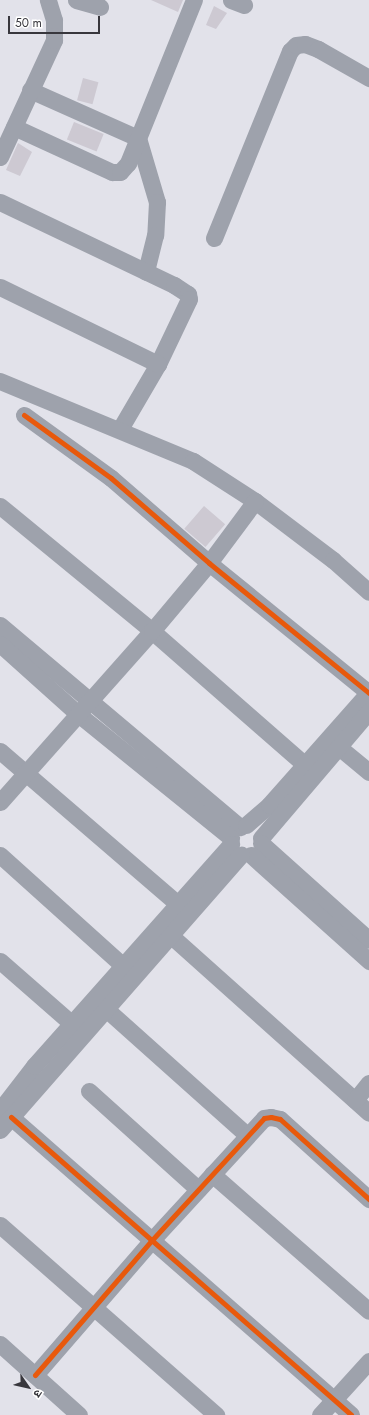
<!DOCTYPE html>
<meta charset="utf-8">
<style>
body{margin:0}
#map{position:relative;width:369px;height:1415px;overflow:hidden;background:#e2e2ea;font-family:Jost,"Noto Sans Devanagari",sans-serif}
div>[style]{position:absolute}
.building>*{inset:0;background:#cdc9d2;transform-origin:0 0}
.minor>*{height:17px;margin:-8.5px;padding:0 8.5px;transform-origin:8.5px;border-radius:8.5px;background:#9ea2ac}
.cycleway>*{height:5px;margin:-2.5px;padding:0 2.5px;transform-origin:2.5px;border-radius:2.5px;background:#e8590c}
span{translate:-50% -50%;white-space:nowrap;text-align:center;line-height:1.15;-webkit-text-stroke:3.5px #fff;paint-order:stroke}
.north{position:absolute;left:8px;top:1367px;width:40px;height:40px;-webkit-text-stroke:3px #fff;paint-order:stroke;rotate:124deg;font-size:11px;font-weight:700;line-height:16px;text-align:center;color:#38373d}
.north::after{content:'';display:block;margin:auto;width:14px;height:18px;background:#38373d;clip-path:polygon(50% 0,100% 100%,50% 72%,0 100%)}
.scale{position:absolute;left:8px;top:16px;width:92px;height:18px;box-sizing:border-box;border:2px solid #38373d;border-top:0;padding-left:5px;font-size:12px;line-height:14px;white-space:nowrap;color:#38373d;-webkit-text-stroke:3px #fff;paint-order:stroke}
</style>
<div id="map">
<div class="building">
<i style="clip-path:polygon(151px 0,183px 0,178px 12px)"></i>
<i style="clip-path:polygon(214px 6px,227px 13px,216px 29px,206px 25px)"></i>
<i style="left:83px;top:78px;width:16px;height:23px;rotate:15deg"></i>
<i style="left:74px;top:122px;width:32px;height:19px;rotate:22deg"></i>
<i style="clip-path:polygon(18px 143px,32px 152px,20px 176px,6px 170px)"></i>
<i style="left:204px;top:506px;width:28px;height:30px;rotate:41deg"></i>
</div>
<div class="minor">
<i style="left:76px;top:0;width:25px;rotate:16deg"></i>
<i style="left:231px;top:0;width:14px;rotate:21deg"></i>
<i style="left:30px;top:90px;width:118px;rotate:24deg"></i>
<i style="left:138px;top:138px;width:67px;rotate:73.5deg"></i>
<i style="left:157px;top:202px;width:33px;rotate:93deg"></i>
<i style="left:155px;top:235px;width:38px;rotate:104deg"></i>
<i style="left:14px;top:127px;width:108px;rotate:24.7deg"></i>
<i style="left:112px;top:172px;width:8px"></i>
<i style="left:120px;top:172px;width:12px;rotate:-48deg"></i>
<i style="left:128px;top:163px;width:176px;rotate:-68deg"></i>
<i style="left:0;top:157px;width:129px;rotate:-65.2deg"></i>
<i style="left:54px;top:40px;width:20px;rotate:-90deg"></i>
<i style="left:54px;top:20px;width:21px;rotate:-107deg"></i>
<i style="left:0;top:202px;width:193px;rotate:25.5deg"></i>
<i style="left:174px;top:285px;width:17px;rotate:33deg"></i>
<i style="left:188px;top:294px;width:5px;rotate:79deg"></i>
<i style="left:189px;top:299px;width:72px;rotate:115.5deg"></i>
<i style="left:158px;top:364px;width:75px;rotate:120.3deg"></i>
<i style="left:214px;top:238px;width:202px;rotate:-67.9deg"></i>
<i style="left:290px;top:51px;width:8px;rotate:-45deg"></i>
<i style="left:296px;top:45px;width:9px;rotate:-6deg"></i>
<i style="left:305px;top:44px;width:14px;rotate:21deg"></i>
<i style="left:318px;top:49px;width:59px;rotate:29.6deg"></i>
<i style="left:0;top:287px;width:176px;rotate:26deg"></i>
<i style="left:0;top:381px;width:209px;rotate:22.5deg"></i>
<i style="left:193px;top:461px;width:74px;rotate:32.8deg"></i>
<i style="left:255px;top:501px;width:98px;rotate:37.1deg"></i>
<i style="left:333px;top:560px;width:48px;rotate:41.6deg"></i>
<i style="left:24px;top:415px;width:107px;rotate:35.9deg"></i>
<i style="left:111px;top:478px;width:130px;rotate:40.9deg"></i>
<i style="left:209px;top:563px;width:206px;rotate:39.1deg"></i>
<i style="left:0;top:506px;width:197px;rotate:39.4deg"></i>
<i style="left:152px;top:631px;width:203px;rotate:41.2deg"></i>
<i style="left:0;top:625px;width:314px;rotate:40.1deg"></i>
<i style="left:0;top:644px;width:105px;rotate:41.9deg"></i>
<i style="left:78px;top:714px;width:197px;rotate:39deg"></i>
<i style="left:329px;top:739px;width:52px;rotate:39.5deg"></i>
<i style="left:0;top:751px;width:233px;rotate:40.7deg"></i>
<i style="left:0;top:802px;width:229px;rotate:-48.4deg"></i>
<i style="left:152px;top:631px;width:89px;rotate:-50deg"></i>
<i style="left:209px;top:563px;width:77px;rotate:-53.4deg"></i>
<i style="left:246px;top:825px;width:30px;rotate:-41deg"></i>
<i style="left:269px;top:805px;width:151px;rotate:-48.5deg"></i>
<i style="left:261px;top:838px;width:167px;rotate:-49.6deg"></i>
<i style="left:261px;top:843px;width:145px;rotate:41.9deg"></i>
<i style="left:0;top:855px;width:164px;rotate:42deg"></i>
<i style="left:251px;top:855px;width:159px;rotate:41.9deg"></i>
<i style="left:169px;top:934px;width:268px;rotate:41.8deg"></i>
<i style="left:0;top:961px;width:94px;rotate:41.1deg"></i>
<i style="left:106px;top:1009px;width:189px;rotate:41.8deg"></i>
<i style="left:89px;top:1091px;width:147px;rotate:42deg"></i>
<i style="left:355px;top:1100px;width:22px;rotate:-51deg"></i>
<i style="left:0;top:1110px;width:56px;rotate:-52.3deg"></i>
<i style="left:34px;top:1066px;width:297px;rotate:-48.4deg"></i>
<i style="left:11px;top:1117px;width:452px;rotate:41.2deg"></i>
<i style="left:0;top:1130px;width:366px;rotate:-48.8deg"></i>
<i style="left:212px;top:1174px;width:208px;rotate:41.1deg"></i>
<i style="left:0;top:1225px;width:288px;rotate:41.3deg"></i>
<i style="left:0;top:1344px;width:106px;rotate:41.9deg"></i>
<i style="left:35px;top:1375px;width:177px;rotate:-49.1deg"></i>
<i style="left:151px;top:1241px;width:167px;rotate:-47.4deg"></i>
<i style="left:264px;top:1118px;width:7px;rotate:-8deg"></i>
<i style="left:271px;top:1117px;width:9px;rotate:13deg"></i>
<i style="left:280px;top:1119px;width:120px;rotate:42deg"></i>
<i style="left:320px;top:1415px;width:73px;rotate:-47.8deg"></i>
</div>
<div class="cycleway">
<i style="left:24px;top:415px;width:107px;rotate:35.9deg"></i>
<i style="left:111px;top:478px;width:130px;rotate:40.9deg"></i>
<i style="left:209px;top:563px;width:206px;rotate:39.1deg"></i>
<i style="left:11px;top:1117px;width:452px;rotate:41.2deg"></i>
<i style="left:35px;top:1375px;width:177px;rotate:-49.1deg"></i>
<i style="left:151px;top:1241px;width:167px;rotate:-47.4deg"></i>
<i style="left:264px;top:1118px;width:7px;rotate:-8deg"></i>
<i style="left:271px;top:1117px;width:9px;rotate:13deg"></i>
<i style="left:280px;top:1119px;width:120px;rotate:42deg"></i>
</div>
<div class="north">उ</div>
<div class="scale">50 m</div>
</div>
